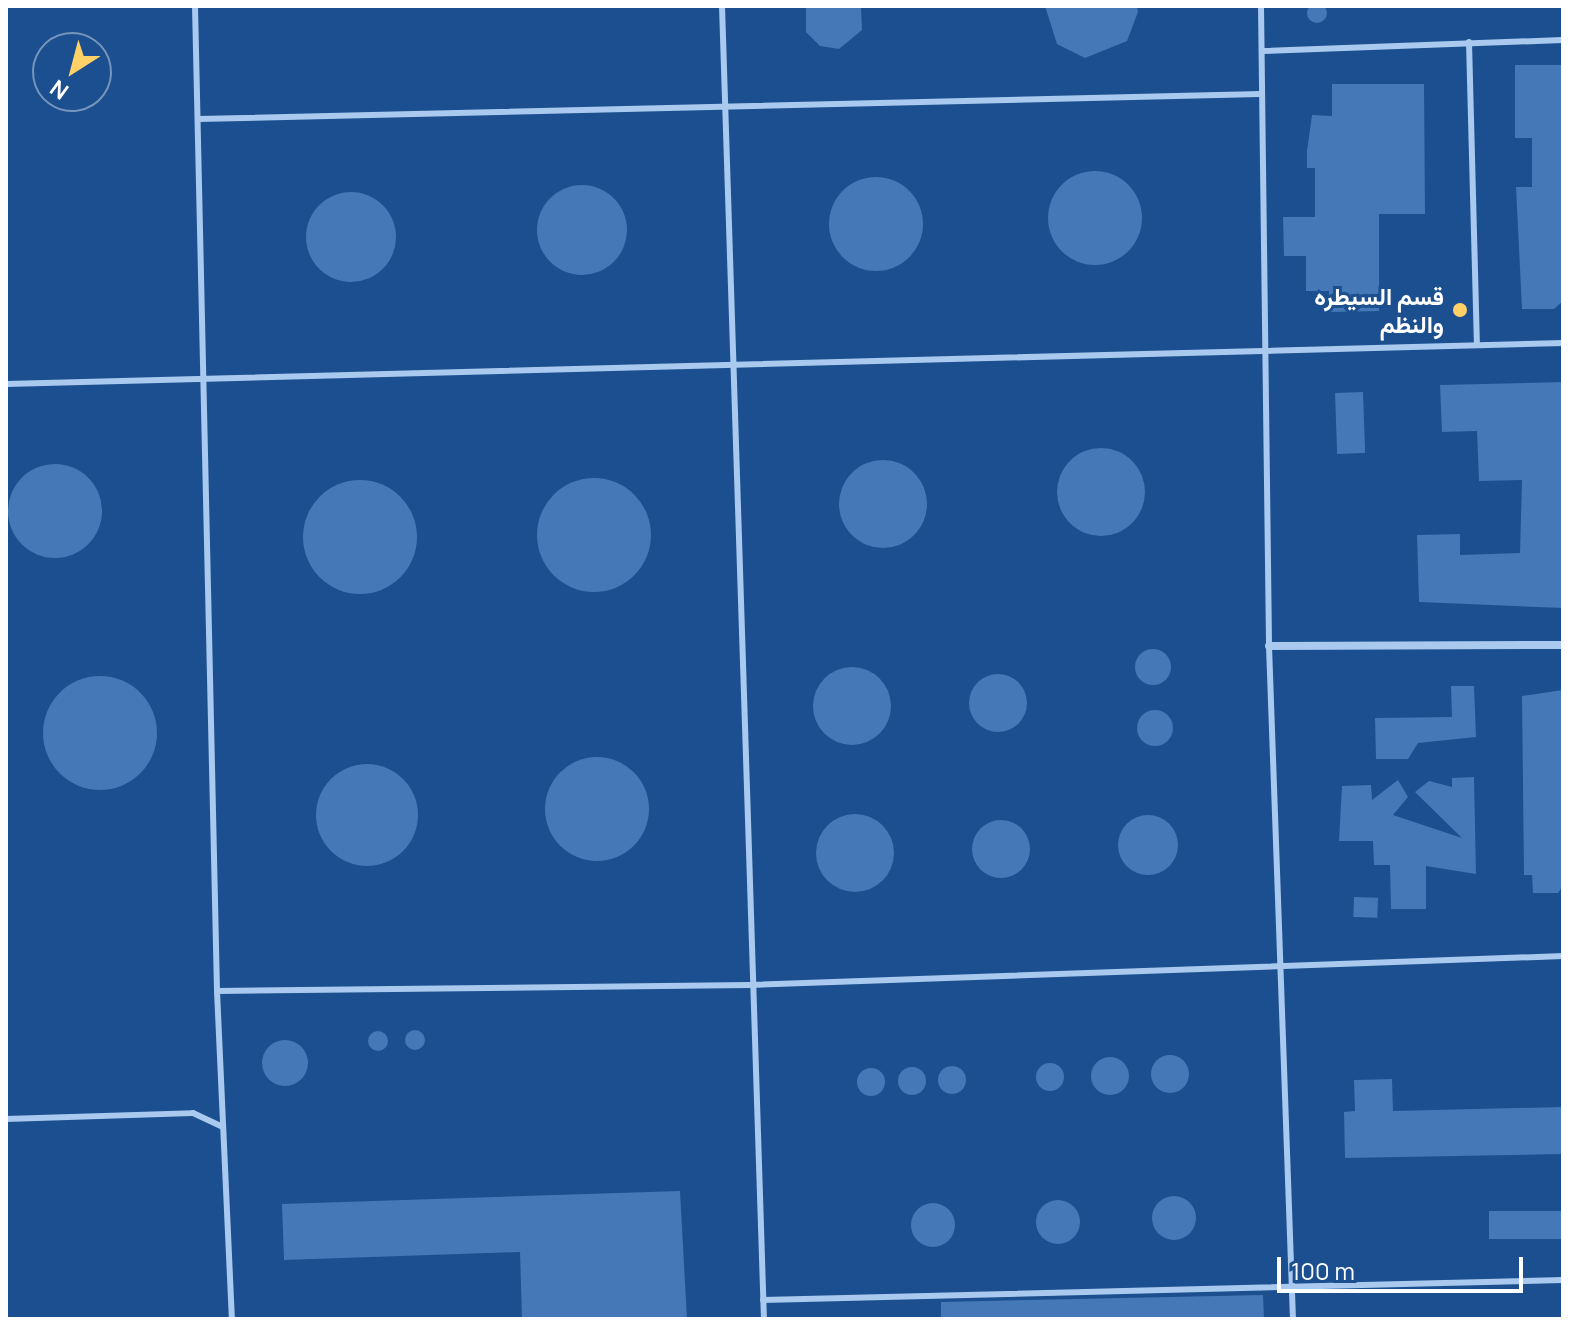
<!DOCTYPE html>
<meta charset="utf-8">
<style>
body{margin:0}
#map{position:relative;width:1569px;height:1325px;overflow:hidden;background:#1b4f8f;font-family:Manrope,Vazirmatn,sans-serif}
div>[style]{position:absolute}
.building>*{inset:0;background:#4478b7;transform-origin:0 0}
.round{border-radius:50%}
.service>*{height:6px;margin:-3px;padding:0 3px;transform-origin:3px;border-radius:3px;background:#a9c9ee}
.minor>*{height:8px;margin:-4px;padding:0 4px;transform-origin:4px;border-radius:4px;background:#a9c9ee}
.dots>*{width:22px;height:22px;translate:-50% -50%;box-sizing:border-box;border:4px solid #1b4f8f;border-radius:50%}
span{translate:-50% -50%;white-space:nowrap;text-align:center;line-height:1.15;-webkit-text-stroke:6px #1b4f8f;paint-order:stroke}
.poi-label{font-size:24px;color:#fff;font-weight:700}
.right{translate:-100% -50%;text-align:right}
.frame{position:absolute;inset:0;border:8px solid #fff;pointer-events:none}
.north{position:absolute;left:32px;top:32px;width:80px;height:80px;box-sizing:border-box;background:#1b4f8f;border:2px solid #7695bc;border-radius:50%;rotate:216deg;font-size:22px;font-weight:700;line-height:32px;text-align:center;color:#fff}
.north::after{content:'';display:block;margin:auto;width:28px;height:36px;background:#ffd166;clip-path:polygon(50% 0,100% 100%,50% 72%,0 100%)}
.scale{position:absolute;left:1277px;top:1257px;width:246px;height:36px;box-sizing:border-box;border:4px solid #fff;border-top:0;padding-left:10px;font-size:24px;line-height:28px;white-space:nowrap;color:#fff;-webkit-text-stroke:6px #1b4f8f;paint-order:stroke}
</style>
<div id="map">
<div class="building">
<i class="round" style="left:1307px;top:3px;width:20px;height:20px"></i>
<i style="clip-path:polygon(806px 6px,861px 6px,862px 30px,839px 49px,820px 46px,806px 32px)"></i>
<i style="clip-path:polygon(1045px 6px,1137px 6px,1138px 12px,1127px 41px,1085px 58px,1057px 44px)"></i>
<i style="clip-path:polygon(1515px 65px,1563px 65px,1563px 301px,1554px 309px,1522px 309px,1516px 187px,1532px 187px,1532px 138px,1515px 138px)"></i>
<i style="clip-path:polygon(1332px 84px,1424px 84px,1425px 214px,1379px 214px,1379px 311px,1329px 312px,1329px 291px,1306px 291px,1306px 256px,1284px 256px,1283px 217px,1315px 217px,1315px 168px,1307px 168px,1307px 151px,1312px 115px,1332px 116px)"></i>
<i class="round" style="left:1048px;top:171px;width:94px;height:94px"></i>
<i class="round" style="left:829px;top:177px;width:94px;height:94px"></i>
<i class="round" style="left:537px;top:185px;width:90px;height:90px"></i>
<i class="round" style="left:306px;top:192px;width:90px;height:90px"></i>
<i style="clip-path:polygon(1563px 382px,1563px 608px,1419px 602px,1417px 535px,1460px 534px,1460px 555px,1520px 553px,1522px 480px,1479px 481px,1477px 431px,1442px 432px,1440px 385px)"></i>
<i style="left:1363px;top:392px;width:61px;height:28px;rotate:88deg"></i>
<i class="round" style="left:1057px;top:448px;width:88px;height:88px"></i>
<i class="round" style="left:839px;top:460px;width:88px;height:88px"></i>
<i class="round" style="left:8px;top:464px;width:94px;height:94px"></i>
<i class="round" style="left:537px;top:478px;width:114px;height:114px"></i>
<i class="round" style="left:303px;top:480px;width:114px;height:114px"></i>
<i class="round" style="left:1135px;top:649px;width:36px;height:36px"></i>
<i class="round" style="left:813px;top:667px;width:78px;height:78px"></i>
<i class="round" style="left:969px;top:674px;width:58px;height:58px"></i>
<i class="round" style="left:43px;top:676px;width:114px;height:114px"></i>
<i style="clip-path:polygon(1451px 686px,1474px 686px,1476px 737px,1418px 743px,1408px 759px,1376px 759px,1375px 718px,1452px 717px)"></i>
<i style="clip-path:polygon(1563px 690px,1563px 886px,1558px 893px,1533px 893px,1532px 875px,1524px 875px,1522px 696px)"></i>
<i class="round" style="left:1137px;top:710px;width:36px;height:36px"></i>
<i class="round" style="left:545px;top:757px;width:104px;height:104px"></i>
<i class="round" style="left:316px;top:764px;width:102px;height:102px"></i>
<i style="clip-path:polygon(1474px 777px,1476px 874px,1426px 866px,1426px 909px,1391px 909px,1390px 865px,1374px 865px,1373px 841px,1339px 841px,1342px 786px,1371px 785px,1372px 800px,1398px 780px,1408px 797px,1393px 815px,1462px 838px,1415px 792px,1429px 781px,1452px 787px,1452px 778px)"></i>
<i class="round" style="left:816px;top:814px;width:78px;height:78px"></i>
<i class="round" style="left:1118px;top:815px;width:60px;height:60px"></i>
<i class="round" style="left:972px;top:820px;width:58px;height:58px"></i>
<i style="left:1354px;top:897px;width:24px;height:20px;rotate:2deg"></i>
<i class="round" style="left:405px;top:1030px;width:20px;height:20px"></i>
<i class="round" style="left:368px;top:1031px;width:20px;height:20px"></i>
<i class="round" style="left:262px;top:1040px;width:46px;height:46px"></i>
<i class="round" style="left:1151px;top:1055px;width:38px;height:38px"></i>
<i class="round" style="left:1091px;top:1057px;width:38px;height:38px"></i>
<i class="round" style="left:1036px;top:1063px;width:28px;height:28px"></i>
<i class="round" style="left:938px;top:1066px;width:28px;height:28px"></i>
<i class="round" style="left:898px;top:1067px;width:28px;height:28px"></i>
<i class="round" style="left:857px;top:1068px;width:28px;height:28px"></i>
<i style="clip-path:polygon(1392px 1079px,1393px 1111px,1563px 1107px,1563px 1154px,1345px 1158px,1344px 1112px,1355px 1111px,1354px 1080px)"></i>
<i style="clip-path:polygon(680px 1191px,687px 1319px,522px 1319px,520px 1252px,284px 1260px,282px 1204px)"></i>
<i class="round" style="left:1152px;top:1196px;width:44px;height:44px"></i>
<i class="round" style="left:1036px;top:1200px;width:44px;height:44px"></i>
<i class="round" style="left:911px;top:1203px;width:44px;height:44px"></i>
<i style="left:1563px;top:1211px;width:28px;height:74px;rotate:90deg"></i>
<i style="clip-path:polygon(1263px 1295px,1264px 1319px,941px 1319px,941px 1302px)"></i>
</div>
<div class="service">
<i style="left:195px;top:6px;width:985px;rotate:88.72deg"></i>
<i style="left:217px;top:991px;width:328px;rotate:87.4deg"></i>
<i style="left:722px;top:6px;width:1314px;rotate:88.17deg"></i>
<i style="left:1261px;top:6px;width:640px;rotate:89.28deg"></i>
<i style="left:1269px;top:646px;width:673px;rotate:87.96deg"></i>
<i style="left:1469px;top:42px;width:301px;rotate:88.5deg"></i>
<i style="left:1262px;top:51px;width:301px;rotate:-2.1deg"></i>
<i style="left:198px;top:119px;width:1063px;rotate:-1.35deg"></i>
<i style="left:6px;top:384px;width:1558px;rotate:-1.51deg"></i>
<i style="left:217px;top:991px;width:533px;rotate:-0.64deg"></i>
<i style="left:750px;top:985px;width:814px;rotate:-2.04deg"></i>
<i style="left:6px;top:1119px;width:187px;rotate:-1.8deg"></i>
<i style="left:193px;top:1113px;width:33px;rotate:25deg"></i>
<i style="left:763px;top:1300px;width:800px;rotate:-1.43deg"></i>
</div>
<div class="minor">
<i style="left:1269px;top:646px;width:294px;rotate:-0.2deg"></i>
</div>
<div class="dots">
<i style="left:1460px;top:310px;background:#ffd166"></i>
</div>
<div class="poi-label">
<span class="right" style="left:1444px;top:310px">قسم السيطره<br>والنظم</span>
</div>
<div class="frame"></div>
<div class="north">N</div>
<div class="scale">100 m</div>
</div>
